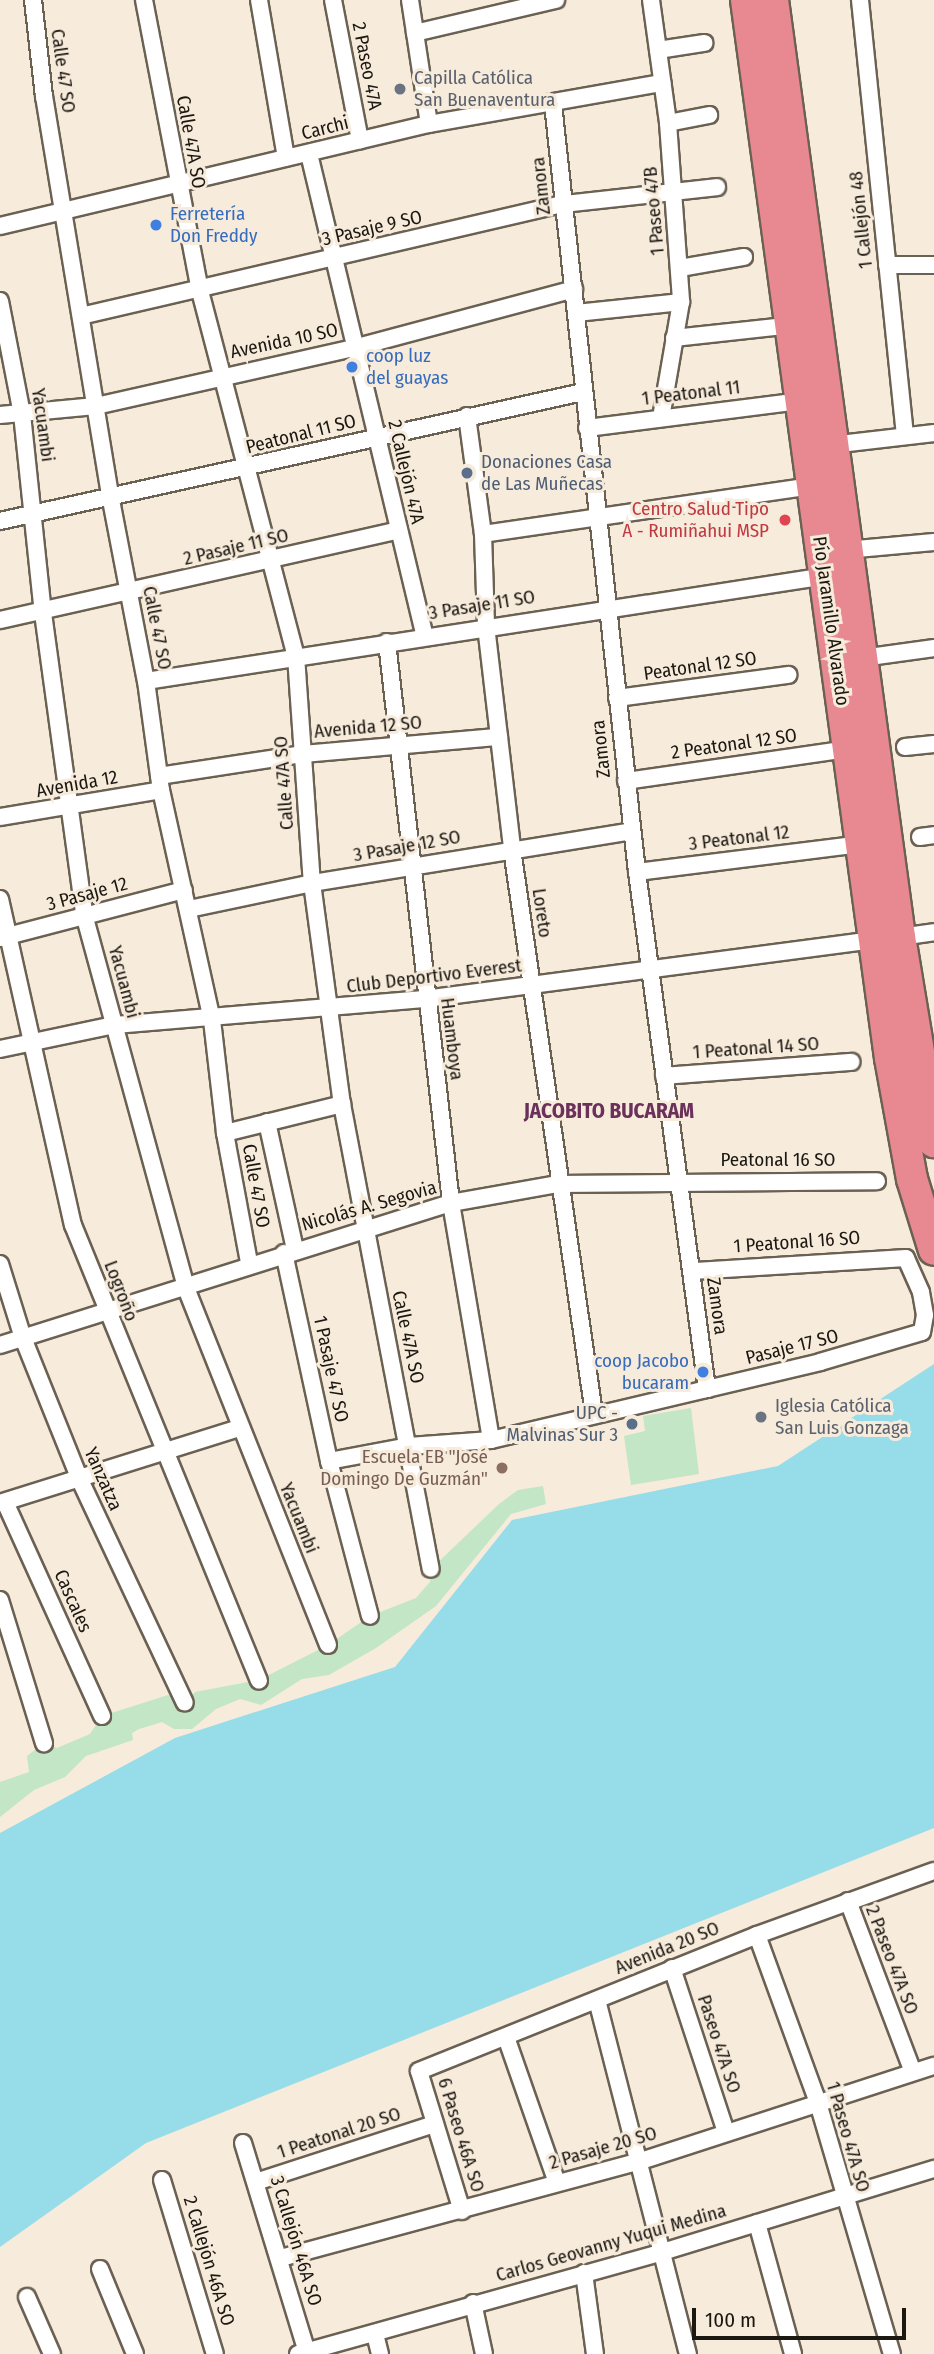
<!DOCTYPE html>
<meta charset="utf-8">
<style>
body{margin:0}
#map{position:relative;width:934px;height:2354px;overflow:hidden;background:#f7ebdb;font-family:"Fira Sans Condensed",sans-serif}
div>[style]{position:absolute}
.green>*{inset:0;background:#c2e6c6}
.water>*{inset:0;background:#96dce9}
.roads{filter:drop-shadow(2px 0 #6b6153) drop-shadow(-2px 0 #6b6153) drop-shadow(0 2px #6b6153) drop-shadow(0 -2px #6b6153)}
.street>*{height:16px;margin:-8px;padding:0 8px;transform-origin:8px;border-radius:8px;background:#fff}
.highway>*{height:30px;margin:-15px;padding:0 15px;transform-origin:15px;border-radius:15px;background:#e88992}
.dots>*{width:19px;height:19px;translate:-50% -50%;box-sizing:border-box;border:4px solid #f7ebdb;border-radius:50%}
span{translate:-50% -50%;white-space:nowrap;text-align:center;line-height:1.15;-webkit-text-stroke:6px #f7ebdb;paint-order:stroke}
.street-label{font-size:19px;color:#1b1711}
.worship-label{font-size:19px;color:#5b616d}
.left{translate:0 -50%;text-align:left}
.shop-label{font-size:19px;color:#366cbe}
.right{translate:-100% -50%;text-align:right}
.service-label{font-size:19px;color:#4e5e75}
.health-label{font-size:19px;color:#be3a42}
.education-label{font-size:19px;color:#785e54}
.neighbourhood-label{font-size:21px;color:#6a315b;font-weight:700}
.scale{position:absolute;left:692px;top:2308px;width:214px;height:32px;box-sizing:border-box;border:4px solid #1b1711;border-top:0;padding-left:9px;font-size:21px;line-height:24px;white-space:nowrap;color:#1b1711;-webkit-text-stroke:5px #f7ebdb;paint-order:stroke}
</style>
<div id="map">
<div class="green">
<i style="clip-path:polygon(691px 1408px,699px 1474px,631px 1485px,624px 1436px,645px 1431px,643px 1416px)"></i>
<i style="clip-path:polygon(543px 1486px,546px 1504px,511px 1514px,436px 1606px,376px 1648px,329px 1675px,302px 1679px,261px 1705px,240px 1699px,216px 1709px,192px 1729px,174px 1729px,162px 1722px,139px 1729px,132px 1733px,133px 1740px,86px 1756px,65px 1777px,34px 1790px,0 1817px,0 1782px,29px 1772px,27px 1756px,44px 1743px,57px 1748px,90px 1734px,102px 1716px,168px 1695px,185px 1703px,195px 1692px,259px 1680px,328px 1645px,370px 1616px,416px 1598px,430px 1582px,431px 1569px,499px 1504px,518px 1490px)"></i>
</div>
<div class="water">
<i style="clip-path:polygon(934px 1364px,934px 1828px,146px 2143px,0 2247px,0 1833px,175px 1738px,395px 1667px,512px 1520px,778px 1466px)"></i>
</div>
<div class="roads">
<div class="street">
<i style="left:33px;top:0;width:97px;rotate:83.5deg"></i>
<i style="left:44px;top:96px;width:410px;rotate:80.6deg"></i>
<i style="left:111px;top:500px;width:184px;rotate:79.1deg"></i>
<i style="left:146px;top:681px;width:110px;rotate:82.2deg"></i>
<i style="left:161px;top:790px;width:236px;rotate:77.5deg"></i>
<i style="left:212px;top:1020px;width:114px;rotate:83.4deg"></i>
<i style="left:225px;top:1133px;width:132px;rotate:79.5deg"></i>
<i style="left:144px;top:0;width:296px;rotate:79.1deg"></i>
<i style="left:200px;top:291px;width:377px;rotate:75.3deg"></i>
<i style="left:296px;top:656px;width:228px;rotate:86deg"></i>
<i style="left:312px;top:883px;width:223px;rotate:82.3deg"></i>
<i style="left:342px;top:1104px;width:473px;rotate:79.2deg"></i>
<i style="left:259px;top:0;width:160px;rotate:80.3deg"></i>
<i style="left:333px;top:0;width:143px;rotate:79.1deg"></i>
<i style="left:410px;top:0;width:125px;rotate:81.3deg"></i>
<i style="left:651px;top:0;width:124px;rotate:82.1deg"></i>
<i style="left:668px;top:123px;width:179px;rotate:85.8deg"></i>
<i style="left:681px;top:302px;width:118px;rotate:99.8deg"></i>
<i style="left:860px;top:0;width:438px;rotate:84.1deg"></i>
<i style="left:415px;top:33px;width:145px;rotate:-13.2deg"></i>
<i style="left:658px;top:50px;width:47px;rotate:-8.7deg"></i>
<i style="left:553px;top:104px;width:773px;rotate:83.76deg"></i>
<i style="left:637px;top:872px;width:522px;rotate:82.29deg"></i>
<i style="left:668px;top:123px;width:42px;rotate:-11deg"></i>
<i style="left:309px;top:154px;width:496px;rotate:76.5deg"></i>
<i style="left:0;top:226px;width:441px;rotate:-13.4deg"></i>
<i style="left:429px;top:124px;width:237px;rotate:-10deg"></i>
<i style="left:887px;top:265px;width:47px"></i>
<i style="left:680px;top:268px;width:65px;rotate:-9.8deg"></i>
<i style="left:0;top:301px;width:115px;rotate:79deg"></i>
<i style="left:22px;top:414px;width:200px;rotate:84deg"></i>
<i style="left:43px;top:613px;width:308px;rotate:82.2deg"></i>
<i style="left:85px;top:918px;width:384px;rotate:74.7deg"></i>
<i style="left:186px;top:1288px;width:384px;rotate:68.3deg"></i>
<i style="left:576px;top:313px;width:106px;rotate:-6deg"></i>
<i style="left:81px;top:316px;width:496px;rotate:-13.1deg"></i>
<i style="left:564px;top:204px;width:154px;rotate:-6.3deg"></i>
<i style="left:674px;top:338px;width:103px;rotate:-6.2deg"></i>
<i style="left:0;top:415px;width:96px;rotate:-5.4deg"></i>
<i style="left:96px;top:406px;width:264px;rotate:-12.7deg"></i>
<i style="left:354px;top:348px;width:228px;rotate:-15deg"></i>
<i style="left:467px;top:416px;width:119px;rotate:82.3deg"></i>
<i style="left:483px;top:534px;width:92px;rotate:88.1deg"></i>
<i style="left:486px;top:626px;width:225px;rotate:83.3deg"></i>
<i style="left:512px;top:849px;width:571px;rotate:81.74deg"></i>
<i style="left:587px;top:428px;width:216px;rotate:-7.2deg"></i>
<i style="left:831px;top:445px;width:104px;rotate:-6.6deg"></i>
<i style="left:0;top:521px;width:597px;rotate:-12.48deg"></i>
<i style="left:483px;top:534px;width:333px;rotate:-8.3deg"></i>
<i style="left:846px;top:550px;width:88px;rotate:-5.2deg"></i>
<i style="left:0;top:620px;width:409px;rotate:-12.7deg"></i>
<i style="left:387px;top:642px;width:565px;rotate:83.49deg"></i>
<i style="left:451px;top:1203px;width:240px;rotate:80.4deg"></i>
<i style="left:862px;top:658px;width:73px;rotate:-7.9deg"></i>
<i style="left:146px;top:681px;width:688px;rotate:-8.78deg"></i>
<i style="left:617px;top:698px;width:173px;rotate:-7.7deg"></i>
<i style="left:905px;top:747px;width:29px;rotate:-6deg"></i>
<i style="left:159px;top:776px;width:146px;rotate:-8.7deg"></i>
<i style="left:303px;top:754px;width:197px;rotate:-5deg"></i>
<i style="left:626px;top:781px;width:224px;rotate:-8.2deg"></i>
<i style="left:0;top:817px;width:163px;rotate:-9.5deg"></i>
<i style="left:920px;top:837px;width:14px;rotate:-8deg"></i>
<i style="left:637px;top:872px;width:211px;rotate:-7.1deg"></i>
<i style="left:0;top:899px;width:334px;rotate:77.4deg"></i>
<i style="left:73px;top:1225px;width:492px;rotate:67.8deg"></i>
<i style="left:189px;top:909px;width:126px;rotate:-11.9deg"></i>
<i style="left:312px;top:883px;width:324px;rotate:-9.2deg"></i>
<i style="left:900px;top:937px;width:34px;rotate:-8deg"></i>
<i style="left:0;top:938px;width:190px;rotate:-14.6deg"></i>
<i style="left:0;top:1049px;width:116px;rotate:-11.9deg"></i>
<i style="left:114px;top:1025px;width:312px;rotate:-4.8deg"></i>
<i style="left:425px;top:999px;width:452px;rotate:-7.5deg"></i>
<i style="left:664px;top:1076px;width:188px;rotate:-4.3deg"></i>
<i style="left:267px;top:1122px;width:130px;rotate:77.6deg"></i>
<i style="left:225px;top:1133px;width:121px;rotate:-13.9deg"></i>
<i style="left:284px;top:1253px;width:213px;rotate:77.8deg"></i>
<i style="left:329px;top:1461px;width:160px;rotate:75.2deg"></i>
<i style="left:0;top:1264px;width:77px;rotate:72.7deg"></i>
<i style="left:23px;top:1338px;width:153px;rotate:68.1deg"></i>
<i style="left:80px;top:1480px;width:246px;rotate:64.8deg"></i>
<i style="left:0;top:1345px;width:473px;rotate:-17.5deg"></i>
<i style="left:451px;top:1203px;width:109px;rotate:-10.1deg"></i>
<i style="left:558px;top:1184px;width:319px;rotate:-0.5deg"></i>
<i style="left:329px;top:1461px;width:81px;rotate:-10.6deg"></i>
<i style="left:409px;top:1446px;width:82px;rotate:-4.2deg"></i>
<i style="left:491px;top:1440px;width:338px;rotate:-13.3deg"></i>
<i style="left:820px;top:1362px;width:106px;rotate:-16.4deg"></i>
<i style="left:922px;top:1332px;width:17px;rotate:-80deg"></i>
<i style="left:925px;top:1315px;width:23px;rotate:-100deg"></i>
<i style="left:921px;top:1292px;width:37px;rotate:-114deg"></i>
<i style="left:906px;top:1258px;width:215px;rotate:176.5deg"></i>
<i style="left:5px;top:1502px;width:235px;rotate:65.6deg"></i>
<i style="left:0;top:1503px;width:251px;rotate:-17.4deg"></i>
<i style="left:0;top:1600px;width:150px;rotate:72.9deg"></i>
<i style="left:848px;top:1901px;width:183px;rotate:69.2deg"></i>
<i style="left:757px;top:1935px;width:179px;rotate:70deg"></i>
<i style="left:818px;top:2103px;width:262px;rotate:73.6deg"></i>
<i style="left:672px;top:1968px;width:173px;rotate:71.8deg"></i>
<i style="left:597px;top:2000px;width:366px;rotate:75.6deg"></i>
<i style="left:507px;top:2040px;width:151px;rotate:70.7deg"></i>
<i style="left:243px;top:2143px;width:219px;rotate:73deg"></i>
<i style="left:162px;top:2180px;width:182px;rotate:73.1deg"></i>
<i style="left:256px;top:2182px;width:188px;rotate:-18deg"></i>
<i style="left:462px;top:2211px;width:146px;rotate:-107.1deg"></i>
<i style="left:419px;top:2071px;width:364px;rotate:-21.9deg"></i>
<i style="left:757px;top:1935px;width:188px;rotate:-19.9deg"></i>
<i style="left:757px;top:2223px;width:136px;rotate:74.6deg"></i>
<i style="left:281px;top:2258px;width:370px;rotate:-15.1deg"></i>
<i style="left:638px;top:2162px;width:311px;rotate:-18deg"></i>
<i style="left:100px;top:2269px;width:92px;rotate:67.6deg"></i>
<i style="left:584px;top:2273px;width:82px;rotate:82.3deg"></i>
<i style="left:27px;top:2297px;width:62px;rotate:66.3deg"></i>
<i style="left:473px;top:2303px;width:52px;rotate:77.8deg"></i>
<i style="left:375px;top:2334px;width:21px;rotate:76deg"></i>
<i style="left:298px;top:2354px;width:375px;rotate:-15.6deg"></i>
<i style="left:659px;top:2253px;width:288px;rotate:-17deg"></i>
</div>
<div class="highway">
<i style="left:746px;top:0;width:1068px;rotate:82.25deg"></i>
<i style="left:890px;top:1058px;width:123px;rotate:79.7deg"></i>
<i style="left:912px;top:1179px;width:74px;rotate:72.8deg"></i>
<i style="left:773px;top:0;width:946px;rotate:82.28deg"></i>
<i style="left:900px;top:937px;width:208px;rotate:80.6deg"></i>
</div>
</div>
<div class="dots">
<i style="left:400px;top:89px;background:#6b7280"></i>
<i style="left:156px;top:225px;background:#3f7fe0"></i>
<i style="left:352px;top:367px;background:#3f7fe0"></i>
<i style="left:467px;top:473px;background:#5c6f8a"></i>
<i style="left:785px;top:520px;background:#e0444e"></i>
<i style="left:703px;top:1372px;background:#3f7fe0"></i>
<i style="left:761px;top:1417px;background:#6b7280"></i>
<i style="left:632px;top:1424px;background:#5c6f8a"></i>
<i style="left:502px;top:1468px;background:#8d6e63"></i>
</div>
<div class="street-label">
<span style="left:367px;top:66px;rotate:79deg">2 Paseo 47A</span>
<span style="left:63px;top:71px;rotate:82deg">Calle 47 SO</span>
<span style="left:325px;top:128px;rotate:-14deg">Carchi</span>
<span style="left:191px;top:142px;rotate:80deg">Calle 47A SO</span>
<span style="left:541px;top:186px;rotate:-96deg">Zamora</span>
<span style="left:654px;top:211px;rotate:-95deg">1 Paseo 47B</span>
<span style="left:861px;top:220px;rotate:-96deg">1 Callejón 48</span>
<span style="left:372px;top:228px;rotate:-13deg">3 Pasaje 9 SO</span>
<span style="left:284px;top:341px;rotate:-12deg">Avenida 10 SO</span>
<span style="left:691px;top:393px;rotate:-7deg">1 Peatonal 11</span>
<span style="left:43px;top:425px;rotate:82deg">Yacuambi</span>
<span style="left:301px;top:434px;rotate:-14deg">Peatonal 11 SO</span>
<span style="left:406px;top:472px;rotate:77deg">2 Callejón 47A</span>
<span style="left:236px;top:547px;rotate:-13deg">2 Pasaje 11 SO</span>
<span style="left:482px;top:605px;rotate:-9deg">3 Pasaje 11 SO</span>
<span style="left:831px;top:621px;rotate:82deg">Pío Jaramillo Alvarado</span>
<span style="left:157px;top:628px;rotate:79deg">Calle 47 SO</span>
<span style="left:700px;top:666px;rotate:-8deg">Peatonal 12 SO</span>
<span style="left:368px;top:727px;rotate:-5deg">Avenida 12 SO</span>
<span style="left:734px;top:744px;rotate:-8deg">2 Peatonal 12 SO</span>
<span style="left:601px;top:749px;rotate:-96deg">Zamora</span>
<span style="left:284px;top:783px;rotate:-94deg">Calle 47A SO</span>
<span style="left:77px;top:784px;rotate:-10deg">Avenida 12</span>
<span style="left:739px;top:838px;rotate:-7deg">3 Peatonal 12</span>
<span style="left:407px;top:846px;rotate:-10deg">3 Pasaje 12 SO</span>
<span style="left:87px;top:894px;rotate:-15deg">3 Pasaje 12</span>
<span style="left:542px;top:913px;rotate:82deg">Loreto</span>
<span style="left:434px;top:976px;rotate:-7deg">Club Deportivo Everest</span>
<span style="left:124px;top:982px;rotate:75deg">Yacuambi</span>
<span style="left:452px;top:1039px;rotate:83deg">Huamboya</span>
<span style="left:756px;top:1048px;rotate:-4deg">1 Peatonal 14 SO</span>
<span style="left:778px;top:1160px">Peatonal 16 SO</span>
<span style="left:256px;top:1186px;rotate:80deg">Calle 47 SO</span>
<span style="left:369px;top:1206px;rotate:-16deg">Nicolás A. Segovia</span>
<span style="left:797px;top:1242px;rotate:-4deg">1 Peatonal 16 SO</span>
<span style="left:121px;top:1291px;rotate:69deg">Logroño</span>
<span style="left:717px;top:1306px;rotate:82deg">Zamora</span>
<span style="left:408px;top:1337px;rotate:78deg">Calle 47A SO</span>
<span style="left:792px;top:1347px;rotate:-14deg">Pasaje 17 SO</span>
<span style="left:331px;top:1369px;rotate:78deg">1 Pasaje 47 SO</span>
<span style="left:103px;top:1479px;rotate:66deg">Yanzatza</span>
<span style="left:299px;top:1518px;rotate:68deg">Yacuambi</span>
<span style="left:73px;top:1601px;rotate:66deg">Cascales</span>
<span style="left:667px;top:1948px;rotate:-22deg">Avenida 20 SO</span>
<span style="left:892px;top:1960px;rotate:69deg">2 Paseo 47A SO</span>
<span style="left:719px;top:2044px;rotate:72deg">Paseo 47A SO</span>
<span style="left:339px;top:2133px;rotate:-18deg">1 Peatonal 20 SO</span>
<span style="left:461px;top:2135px;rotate:73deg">6 Paseo 46A SO</span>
<span style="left:848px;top:2137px;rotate:74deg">1 Paseo 47A SO</span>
<span style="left:603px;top:2148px;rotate:-16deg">2 Pasaje 20 SO</span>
<span style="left:296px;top:2241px;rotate:73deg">3 Callejón 46A SO</span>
<span style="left:611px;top:2243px;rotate:-16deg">Carlos Geovanny Yuqui Medina</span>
<span style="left:209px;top:2261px;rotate:73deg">2 Callejón 46A SO</span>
</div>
<div class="worship-label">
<span class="left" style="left:414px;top:89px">Capilla Católica<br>San Buenaventura</span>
<span class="left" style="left:775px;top:1417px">Iglesia Católica<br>San Luis Gonzaga</span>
</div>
<div class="shop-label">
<span class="left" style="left:170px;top:225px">Ferretería<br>Don Freddy</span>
<span class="left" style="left:366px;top:367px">coop luz<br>del guayas</span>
<span class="right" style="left:689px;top:1372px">coop Jacobo<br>bucaram</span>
</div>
<div class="service-label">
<span class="left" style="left:481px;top:473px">Donaciones Casa<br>de Las Muñecas</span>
<span class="right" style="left:618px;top:1424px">UPC -<br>Malvinas Sur 3</span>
</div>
<div class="health-label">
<span class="right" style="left:769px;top:520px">Centro Salud Tipo<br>A - Rumiñahui MSP</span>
</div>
<div class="education-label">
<span class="right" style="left:488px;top:1468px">Escuela EB "José<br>Domingo De Guzmán"</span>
</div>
<div class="neighbourhood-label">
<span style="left:609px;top:1111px">JACOBITO BUCARAM</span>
</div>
<div class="scale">100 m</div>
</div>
